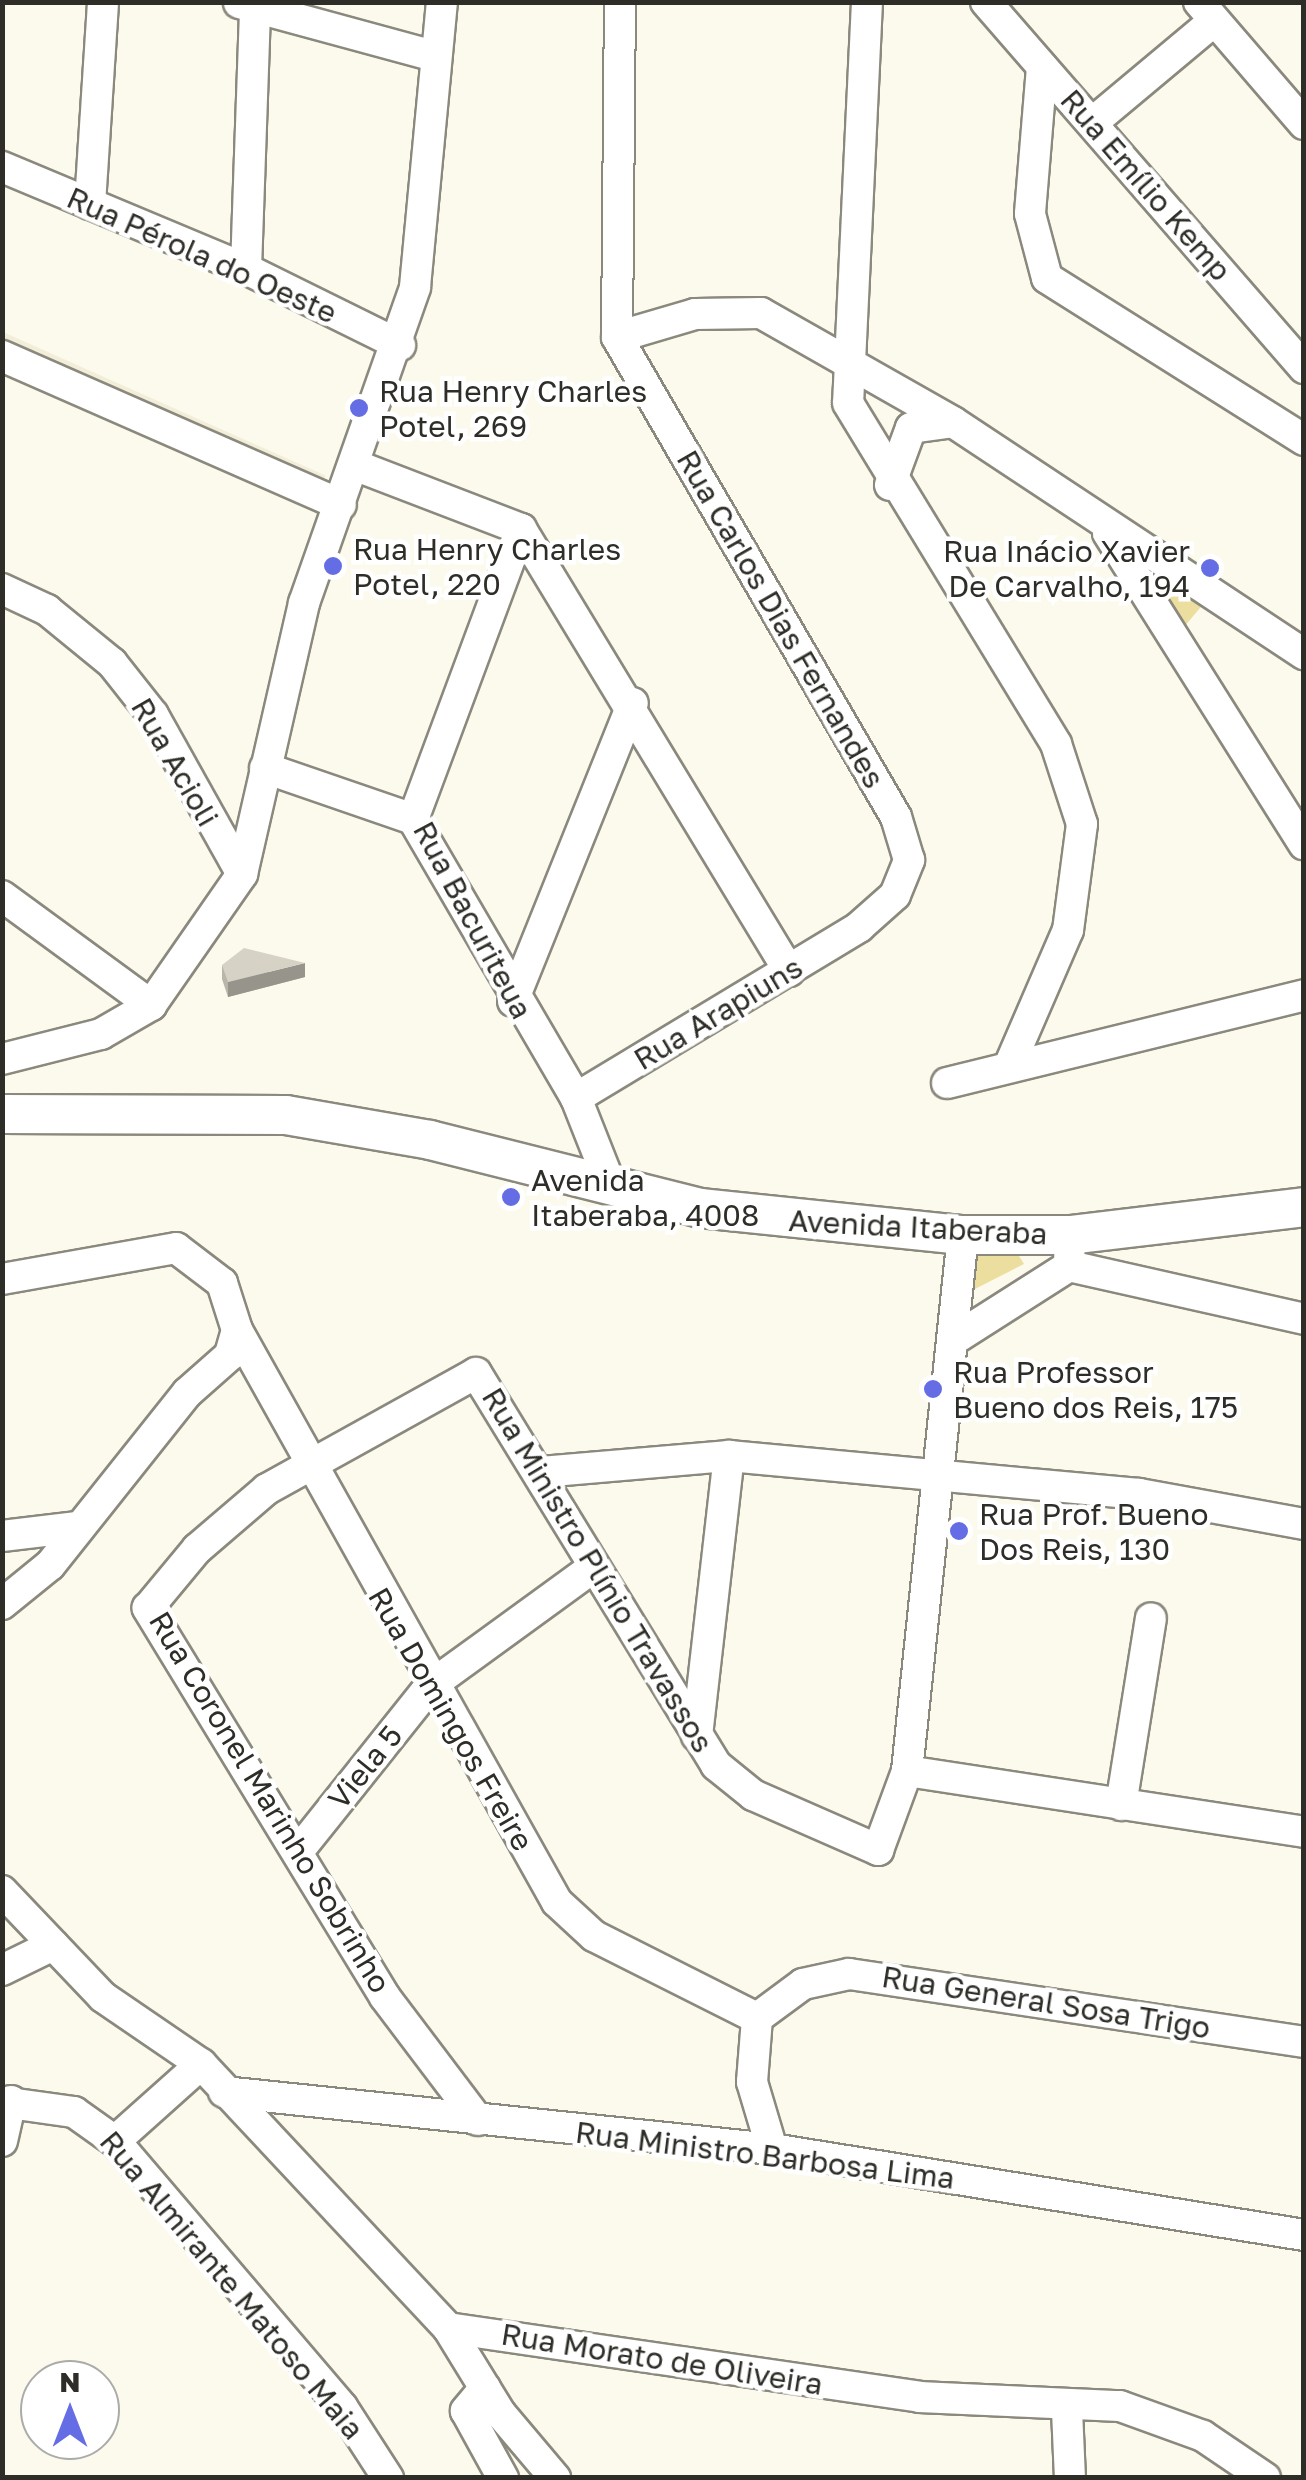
<!DOCTYPE html>
<meta charset="utf-8">
<style>
body{margin:0}
#map{position:relative;width:1306px;height:2480px;overflow:hidden;background:#fcfaec;font-family:"Golos Text",sans-serif}
div>[style]{position:absolute}
.built>*{inset:0;background:#f2eeda;transform-origin:0 0}
.green>*{inset:0;background:#ebde9e}
.roads{filter:drop-shadow(2px 0 #8b897d) drop-shadow(-2px 0 #8b897d) drop-shadow(0 2px #8b897d) drop-shadow(0 -2px #8b897d)}
.minor>*{height:30px;margin:-15px;padding:0 15px;transform-origin:15px;border-radius:15px;background:#fff}
.major>*{height:38px;margin:-19px;padding:0 19px;transform-origin:19px;border-radius:19px;background:#fff}
.wall>*{inset:0;background:#b8b5aa}
.shaded-wall>*{inset:0;background:#96948b}
.building>*{inset:0;background:#d6d3c6}
.dots>*{width:28px;height:28px;translate:-50% -50%;box-sizing:border-box;border:5px solid #fff;border-radius:50%}
span{translate:-50% -50%;white-space:nowrap;text-align:center;line-height:1.15;-webkit-text-stroke:9px #fff;paint-order:stroke}
.street-label{font-size:30px;color:#2e2d28}
.poi-label{font-size:30px;color:#2e2d28}
.left{translate:0 -50%;text-align:left}
.right{translate:-100% -50%;text-align:right}
.frame{position:absolute;inset:0;border:5px solid #2e2d28;pointer-events:none}
.north{position:absolute;left:20px;top:2360px;width:100px;height:100px;box-sizing:border-box;background:#fff;border:2px solid #ababa9;border-radius:50%;rotate:0deg;font-size:28px;font-weight:700;line-height:40px;text-align:center;color:#2e2d28}
.north::after{content:'';display:block;margin:auto;width:35px;height:45px;background:#656de5;clip-path:polygon(50% 0,100% 100%,50% 72%,0 100%)}
</style>
<div id="map">
<div class="built">
<i style="left:3px;top:332px;width:353px;height:38px;rotate:24deg"></i>
</div>
<div class="green">
<i style="clip-path:polygon(1138px 531px,1220px 584px,1184px 627px)"></i>
<i style="clip-path:polygon(976px 1242px,1011px 1243px,1024px 1264px,973px 1290px)"></i>
</div>
<div class="roads">
<div class="minor">
<i style="left:867px;top:2px;width:401px;rotate:92.7deg"></i>
<i style="left:848px;top:403px;width:399px;rotate:58.6deg"></i>
<i style="left:1056px;top:744px;width:84px;rotate:72deg"></i>
<i style="left:1082px;top:824px;width:107px;rotate:97.5deg"></i>
<i style="left:1068px;top:930px;width:146px;rotate:113.4deg"></i>
<i style="left:986px;top:2px;width:485px;rotate:49deg"></i>
<i style="left:1199px;top:2px;width:161px;rotate:49.3deg"></i>
<i style="left:239px;top:3px;width:202px;rotate:15.2deg"></i>
<i style="left:1042px;top:67px;width:147px;rotate:94.7deg"></i>
<i style="left:1030px;top:214px;width:66px;rotate:75.1deg"></i>
<i style="left:1047px;top:278px;width:304px;rotate:32.2deg"></i>
<i style="left:1092px;top:123px;width:159px;rotate:-39.9deg"></i>
<i style="left:2px;top:167px;width:264px;rotate:22.7deg"></i>
<i style="left:246px;top:269px;width:172px;rotate:26.3deg"></i>
<i style="left:90px;top:204px;width:202px;rotate:-86.3deg"></i>
<i style="left:246px;top:269px;width:262px;rotate:-88deg"></i>
<i style="left:617px;top:337px;width:81px;rotate:-16.4deg"></i>
<i style="left:695px;top:314px;width:66px;rotate:-0.9deg"></i>
<i style="left:761px;top:313px;width:221px;rotate:29.6deg"></i>
<i style="left:953px;top:422px;width:421px;rotate:33.5deg"></i>
<i style="left:2px;top:356px;width:370px;rotate:23.7deg"></i>
<i style="left:357px;top:466px;width:176px;rotate:21deg"></i>
<i style="left:521px;top:529px;width:517px;rotate:58.77deg"></i>
<i style="left:890px;top:485px;width:61px;rotate:-69.8deg"></i>
<i style="left:911px;top:428px;width:42px;rotate:-8.1deg"></i>
<i style="left:521px;top:529px;width:309px;rotate:110.4deg"></i>
<i style="left:413px;top:819px;width:323px;rotate:59.7deg"></i>
<i style="left:576px;top:1098px;width:98px;rotate:68.4deg"></i>
<i style="left:1108px;top:533px;width:368px;rotate:57.8deg"></i>
<i style="left:2px;top:589px;width:50px;rotate:25deg"></i>
<i style="left:47px;top:610px;width:84px;rotate:39.2deg"></i>
<i style="left:112px;top:663px;width:66px;rotate:51.7deg"></i>
<i style="left:153px;top:715px;width:182px;rotate:60.8deg"></i>
<i style="left:265px;top:768px;width:157px;rotate:19deg"></i>
<i style="left:2px;top:896px;width:185px;rotate:36.2deg"></i>
<i style="left:513px;top:1001px;width:321px;rotate:-68.1deg"></i>
<i style="left:2px;top:1059px;width:102px;rotate:-14.2deg"></i>
<i style="left:101px;top:1034px;width:58px;rotate:-30.1deg"></i>
<i style="left:151px;top:1005px;width:160px;rotate:-55.2deg"></i>
<i style="left:242px;top:874px;width:278px;rotate:-77.1deg"></i>
<i style="left:304px;top:603px;width:335px;rotate:-70.6deg"></i>
<i style="left:415px;top:287px;width:286px;rotate:-84.6deg"></i>
<i style="left:947px;top:1083px;width:368px;rotate:-13.8deg"></i>
<i style="left:576px;top:1098px;width:331px;rotate:-31.1deg"></i>
<i style="left:859px;top:927px;width:48px;rotate:-41.6deg"></i>
<i style="left:895px;top:895px;width:38px;rotate:-68deg"></i>
<i style="left:909px;top:860px;width:45px;rotate:-106.8deg"></i>
<i style="left:896px;top:817px;width:555px;rotate:-120.17deg"></i>
<i style="left:617px;top:337px;width:335px;rotate:-89.5deg"></i>
<i style="left:1070px;top:1235px;width:31px;rotate:92deg"></i>
<i style="left:1069px;top:1266px;width:241px;rotate:12.7deg"></i>
<i style="left:2px;top:1279px;width:177px;rotate:-10.1deg"></i>
<i style="left:176px;top:1248px;width:58px;rotate:37.3deg"></i>
<i style="left:222px;top:1283px;width:49px;rotate:72.3deg"></i>
<i style="left:237px;top:1330px;width:26px;rotate:106deg"></i>
<i style="left:230px;top:1355px;width:57px;rotate:138.5deg"></i>
<i style="left:187px;top:1393px;width:220px;rotate:128.5deg"></i>
<i style="left:50px;top:1565px;width:62px;rotate:140.9deg"></i>
<i style="left:237px;top:1330px;width:655px;rotate:60.78deg"></i>
<i style="left:557px;top:1902px;width:50px;rotate:42.6deg"></i>
<i style="left:594px;top:1936px;width:182px;rotate:26.7deg"></i>
<i style="left:953px;top:1340px;width:138px;rotate:-32.5deg"></i>
<i style="left:541px;top:1472px;width:189px;rotate:-4.9deg"></i>
<i style="left:729px;top:1456px;width:412px;rotate:5.3deg"></i>
<i style="left:1139px;top:1494px;width:168px;rotate:10.3deg"></i>
<i style="left:2px;top:1536px;width:76px;rotate:-6.8deg"></i>
<i style="left:697px;top:1736px;width:282px;rotate:-83.5deg"></i>
<i style="left:907px;top:1771px;width:402px;rotate:8.7deg"></i>
<i style="left:1121px;top:1805px;width:189px;rotate:-80.9deg"></i>
<i style="left:300px;top:1849px;width:208px;rotate:-51.4deg"></i>
<i style="left:430px;top:1686px;width:203px;rotate:-36deg"></i>
<i style="left:2px;top:1891px;width:146px;rotate:46.4deg"></i>
<i style="left:103px;top:1997px;width:119px;rotate:34.4deg"></i>
<i style="left:201px;top:2064px;width:362px;rotate:46.9deg"></i>
<i style="left:448px;top:2328px;width:476px;rotate:8.3deg"></i>
<i style="left:919px;top:2397px;width:201px;rotate:2.6deg"></i>
<i style="left:1120px;top:2406px;width:88px;rotate:19.9deg"></i>
<i style="left:1203px;top:2436px;width:75px;rotate:34.1deg"></i>
<i style="left:2px;top:1970px;width:57px;rotate:-26.1deg"></i>
<i style="left:224px;top:2092px;width:551px;rotate:5.94deg"></i>
<i style="left:772px;top:2149px;width:539px;rotate:9.18deg"></i>
<i style="left:2px;top:2102px;width:73px;rotate:7.9deg"></i>
<i style="left:74px;top:2112px;width:50px;rotate:35.3deg"></i>
<i style="left:115px;top:2141px;width:350px;rotate:49.5deg"></i>
<i style="left:342px;top:2407px;width:85px;rotate:57.1deg"></i>
<i style="left:478px;top:2120px;width:154px;rotate:-127.1deg"></i>
<i style="left:385px;top:1997px;width:456px;rotate:-121.4deg"></i>
<i style="left:148px;top:1608px;width:77px;rotate:-50.3deg"></i>
<i style="left:197px;top:1549px;width:92px;rotate:-40.6deg"></i>
<i style="left:267px;top:1489px;width:239px;rotate:-29deg"></i>
<i style="left:476px;top:1373px;width:460px;rotate:58.5deg"></i>
<i style="left:716px;top:1765px;width:48px;rotate:39deg"></i>
<i style="left:753px;top:1795px;width:137px;rotate:23.7deg"></i>
<i style="left:878px;top:1850px;width:84px;rotate:-69.8deg"></i>
<i style="left:907px;top:1771px;width:539px;rotate:-84.04deg"></i>
<i style="left:2px;top:2141px;width:41px;rotate:-77.3deg"></i>
<i style="left:115px;top:2141px;width:115px;rotate:-41.8deg"></i>
<i style="left:772px;top:2149px;width:70px;rotate:-106.6deg"></i>
<i style="left:752px;top:2082px;width:64px;rotate:-85.5deg"></i>
<i style="left:757px;top:2018px;width:57px;rotate:-36.5deg"></i>
<i style="left:803px;top:1984px;width:47px;rotate:-12.3deg"></i>
<i style="left:849px;top:1974px;width:460px;rotate:8.5deg"></i>
<i style="left:448px;top:2328px;width:101px;rotate:58.4deg"></i>
<i style="left:501px;top:2414px;width:84px;rotate:49.8deg"></i>
<i style="left:485px;top:2388px;width:30px;rotate:130deg"></i>
<i style="left:466px;top:2411px;width:77px;rotate:61.1deg"></i>
<i style="left:1067px;top:2410px;width:68px;rotate:87.5deg"></i>
</div>
<div class="major">
<i style="left:2px;top:1114px;width:284px;rotate:0.2deg"></i>
<i style="left:286px;top:1115px;width:146px;rotate:9.8deg"></i>
<i style="left:430px;top:1140px;width:278px;rotate:14.1deg"></i>
<i style="left:700px;top:1208px;width:264px;rotate:5.9deg"></i>
<i style="left:963px;top:1235px;width:107px"></i>
<i style="left:1070px;top:1235px;width:236px;rotate:-6.8deg"></i>
</div>
</div>
<div class="wall">
<i style="clip-path:polygon(222px 965px,305px 977px,228px 997px,222px 979px)"></i>
</div>
<div class="shaded-wall">
<i style="clip-path:polygon(305px 963px,305px 977px,228px 997px,228px 982px)"></i>
</div>
<div class="building">
<i style="clip-path:polygon(244px 948px,305px 963px,228px 982px,222px 965px)"></i>
</div>
<div class="dots">
<i style="left:359px;top:408px;background:#656de5"></i>
<i style="left:333px;top:566px;background:#656de5"></i>
<i style="left:1210px;top:568px;background:#656de5"></i>
<i style="left:511px;top:1197px;background:#656de5"></i>
<i style="left:933px;top:1389px;background:#656de5"></i>
<i style="left:959px;top:1531px;background:#656de5"></i>
</div>
<div class="street-label">
<span style="left:1146px;top:185px;rotate:49deg">Rua Emílio Kemp</span>
<span style="left:202px;top:255px;rotate:24deg">Rua Pérola do Oeste</span>
<span style="left:781px;top:619px;rotate:60deg">Rua Carlos Dias Fernandes</span>
<span style="left:175px;top:762px;rotate:60deg">Rua Acioli</span>
<span style="left:473px;top:920px;rotate:62deg">Rua Bacuriteua</span>
<span style="left:718px;top:1013px;rotate:-31deg">Rua Arapiuns</span>
<span style="left:918px;top:1227px;rotate:3deg">Avenida Itaberaba</span>
<span style="left:598px;top:1570px;rotate:59deg">Rua Ministro Plínio Travassos</span>
<span style="left:451px;top:1719px;rotate:60deg">Rua Domingos Freire</span>
<span style="left:365px;top:1767px;rotate:-51deg">Viela 5</span>
<span style="left:270px;top:1802px;rotate:59deg">Rua Coronel Marinho Sobrinho</span>
<span style="left:1046px;top:2002px;rotate:9deg">Rua General Sosa Trigo</span>
<span style="left:765px;top:2155px;rotate:7deg">Rua Ministro Barbosa Lima</span>
<span style="left:232px;top:2285px;rotate:50deg">Rua Almirante Matoso Maia</span>
<span style="left:662px;top:2359px;rotate:9deg">Rua Morato de Oliveira</span>
</div>
<div class="poi-label">
<span class="left" style="left:379px;top:408px">Rua Henry Charles<br>Potel, 269</span>
<span class="left" style="left:353px;top:566px">Rua Henry Charles<br>Potel, 220</span>
<span class="right" style="left:1190px;top:568px">Rua Inácio Xavier<br>De Carvalho, 194</span>
<span class="left" style="left:531px;top:1197px">Avenida<br>Itaberaba, 4008</span>
<span class="left" style="left:953px;top:1389px">Rua Professor<br>Bueno dos Reis, 175</span>
<span class="left" style="left:979px;top:1531px">Rua Prof. Bueno<br>Dos Reis, 130</span>
</div>
<div class="frame"></div>
<div class="north">N</div>
</div>
